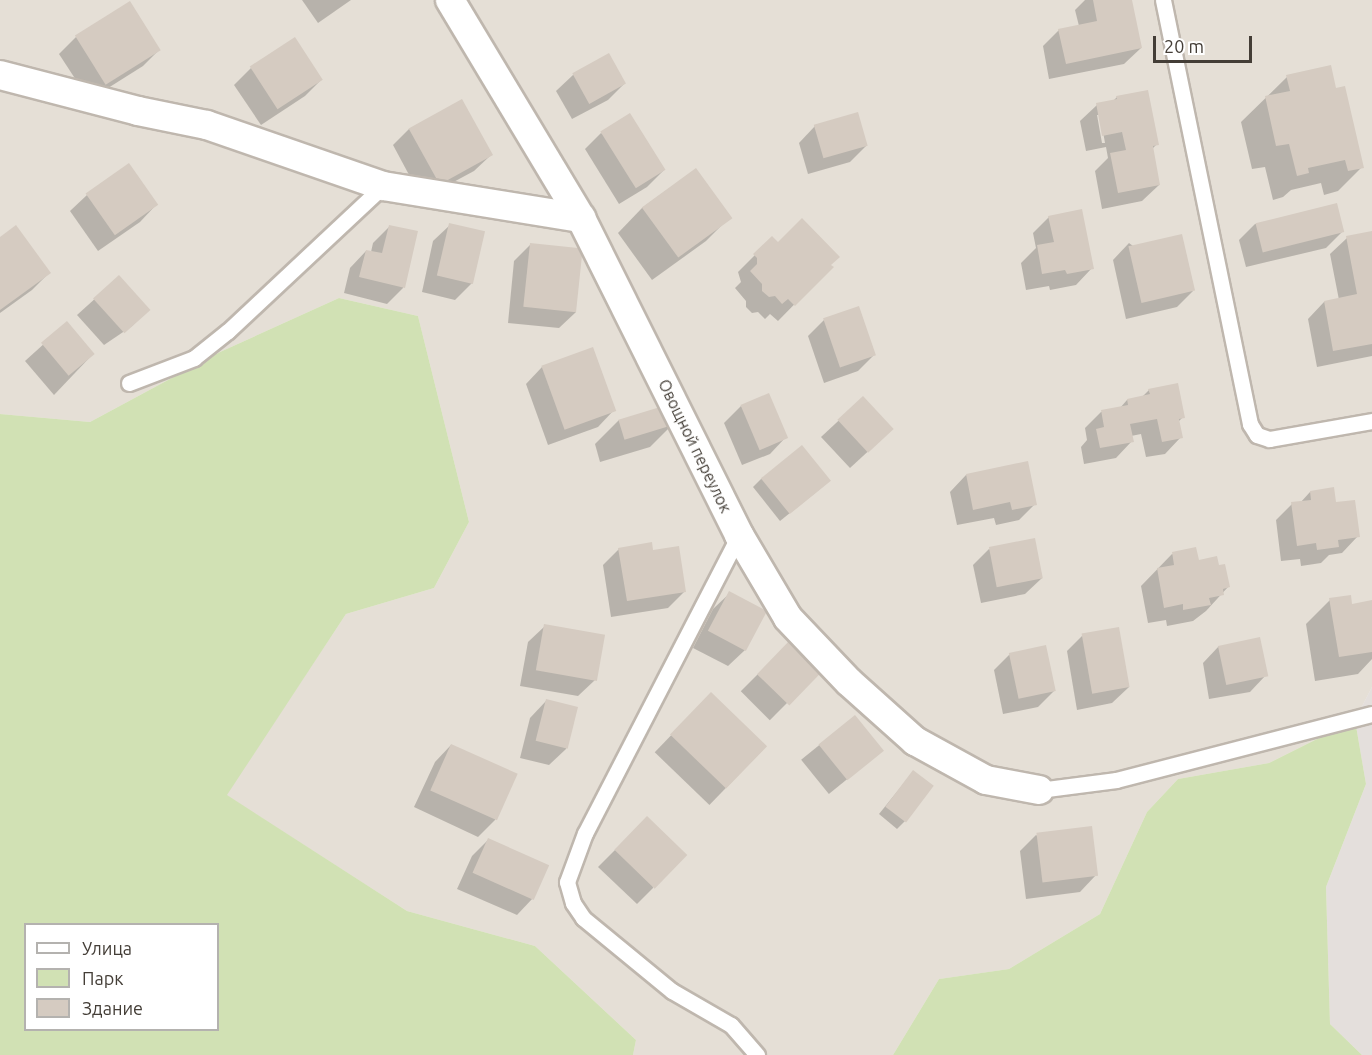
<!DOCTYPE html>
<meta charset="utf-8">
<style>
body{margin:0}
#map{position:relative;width:1372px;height:1055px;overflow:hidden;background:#f1ede7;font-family:Ubuntu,sans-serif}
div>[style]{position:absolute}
.residential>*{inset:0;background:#e5dfd6}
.industrial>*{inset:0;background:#e4dfdc}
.green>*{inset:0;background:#d1e1b4}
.shadow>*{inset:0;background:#0003;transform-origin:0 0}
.building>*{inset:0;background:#d5cbc1;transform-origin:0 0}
.roads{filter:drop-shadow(2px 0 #bfb7ae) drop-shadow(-2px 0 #bfb7ae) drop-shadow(0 2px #bfb7ae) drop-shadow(0 -2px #bfb7ae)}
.lane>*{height:15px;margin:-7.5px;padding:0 7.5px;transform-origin:7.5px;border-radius:7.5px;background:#fff}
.street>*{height:28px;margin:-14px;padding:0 14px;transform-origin:14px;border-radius:14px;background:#fff}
span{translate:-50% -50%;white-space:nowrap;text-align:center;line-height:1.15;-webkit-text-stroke:6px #fff;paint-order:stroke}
.street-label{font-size:16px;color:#443e37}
.legend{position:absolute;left:24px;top:923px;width:195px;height:108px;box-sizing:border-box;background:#fff;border:2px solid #b4b2af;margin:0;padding:8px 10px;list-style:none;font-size:18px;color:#443e37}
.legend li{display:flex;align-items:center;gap:12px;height:30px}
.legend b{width:30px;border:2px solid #b4b2af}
.scale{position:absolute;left:1153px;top:36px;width:99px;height:27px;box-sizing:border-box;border:3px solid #443e37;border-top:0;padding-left:8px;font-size:18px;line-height:21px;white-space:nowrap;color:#443e37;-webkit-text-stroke:4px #fff;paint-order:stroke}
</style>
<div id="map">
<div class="residential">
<i style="clip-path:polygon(0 0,1372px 0,1372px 687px,1355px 720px,1269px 763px,1178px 779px,1147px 812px,1100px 914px,1009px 969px,939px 979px,893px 1055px,633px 1055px,636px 1040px,535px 946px,407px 911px,226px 795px,346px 614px,434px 588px,469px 522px,418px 316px,339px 298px,220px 352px,90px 422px,0 414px)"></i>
</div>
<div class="industrial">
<i style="clip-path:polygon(1372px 687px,1372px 1055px,1362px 1055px,1330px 1024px,1326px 887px,1366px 784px,1355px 720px)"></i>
</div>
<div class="green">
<i style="clip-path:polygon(evenodd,339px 298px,418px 316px,469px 522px,434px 588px,346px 614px,227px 795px,407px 911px,535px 946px,636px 1040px,633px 1055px,0 1055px,0 414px,90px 422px,220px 352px,339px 298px,26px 924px,218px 924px,218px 1030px,26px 1030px,26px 924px)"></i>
<i style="clip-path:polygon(1355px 720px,1366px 784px,1326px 887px,1330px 1024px,1362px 1055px,893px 1055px,939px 979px,1009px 969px,1100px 914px,1147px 812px,1178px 779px,1269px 763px)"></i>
</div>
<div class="shadow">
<i style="clip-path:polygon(302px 0,351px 0,318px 23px)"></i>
<i style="clip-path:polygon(1085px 0,1130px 0,1141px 48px,1124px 64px,1049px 79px,1043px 46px,1059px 30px,1079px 26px,1075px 10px)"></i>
<i style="clip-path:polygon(130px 3px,159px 50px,143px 66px,89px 100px,59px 54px,76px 37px)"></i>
<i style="clip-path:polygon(295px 39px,321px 80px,305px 96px,261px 125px,234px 85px,251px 68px)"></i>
<i style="clip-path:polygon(573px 75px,624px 84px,608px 100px,572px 119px,556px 91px)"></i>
<i style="clip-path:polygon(1287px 77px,1362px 167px,1338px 191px,1324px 195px,1321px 183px,1291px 190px,1283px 197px,1273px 200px,1265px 167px,1252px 169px,1241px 122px)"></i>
<i style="clip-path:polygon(evenodd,1117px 97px,1157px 144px,1152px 149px,1159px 185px,1142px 201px,1102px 209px,1095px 171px,1108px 158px,1106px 147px,1086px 151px,1080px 121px,1097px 105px,1112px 102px,1117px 97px,1097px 115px,1100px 115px,1105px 143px,1102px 143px,1097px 115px)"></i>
<i style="clip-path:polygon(815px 126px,866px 146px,850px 162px,808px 174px,799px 143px)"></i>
<i style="clip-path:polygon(409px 129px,491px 155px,474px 171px,422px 199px,393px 145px)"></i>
<i style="clip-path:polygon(601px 133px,664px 170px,647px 187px,619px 204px,585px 149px)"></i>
<i style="clip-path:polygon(129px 165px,156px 205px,140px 222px,98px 251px,70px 211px,87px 195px)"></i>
<i style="clip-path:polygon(695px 170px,730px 217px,706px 241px,652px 280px,618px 233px,642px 208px)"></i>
<i style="clip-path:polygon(1049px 217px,1092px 268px,1076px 285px,1050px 290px,1049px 286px,1026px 290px,1021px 263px,1036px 248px,1033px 233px)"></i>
<i style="clip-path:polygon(1255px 224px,1343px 231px,1326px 248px,1246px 267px,1239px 240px)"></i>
<i style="clip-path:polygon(450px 225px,472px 283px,455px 300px,422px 292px,433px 241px)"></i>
<i style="clip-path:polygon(390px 226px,416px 232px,403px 288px,387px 304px,344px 293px,350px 268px,366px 251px,371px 252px,373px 243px)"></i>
<i style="clip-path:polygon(1372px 233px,1372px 356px,1317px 367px,1308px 319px,1324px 302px,1339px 300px,1330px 254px,1347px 238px)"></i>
<i style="clip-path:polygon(772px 238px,778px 244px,831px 267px,778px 321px,770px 314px,765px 319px,758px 312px,752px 313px,746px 307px,746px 301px,735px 288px,741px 282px,738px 272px)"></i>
<i style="clip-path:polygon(0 239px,49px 273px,32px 290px,0 313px)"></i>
<i style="clip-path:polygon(1129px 243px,1193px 291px,1177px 307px,1126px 319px,1113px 260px)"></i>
<i style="clip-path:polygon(530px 245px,576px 312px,559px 328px,508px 323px,514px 261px)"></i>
<i style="clip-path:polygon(119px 277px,148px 310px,132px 326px,104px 345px,77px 315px)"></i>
<i style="clip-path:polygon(824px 320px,874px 355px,858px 371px,824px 383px,808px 336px)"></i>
<i style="clip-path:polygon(67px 323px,93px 354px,54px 395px,25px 361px)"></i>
<i style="clip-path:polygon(542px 367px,614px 410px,598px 427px,548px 445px,526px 384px)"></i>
<i style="clip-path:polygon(1149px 390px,1183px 417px,1178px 422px,1181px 437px,1165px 454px,1146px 457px,1141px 434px,1131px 436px,1132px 441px,1116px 458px,1084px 464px,1081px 447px,1087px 440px,1085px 428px,1101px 412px,1120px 408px,1127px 400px,1142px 397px)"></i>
<i style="clip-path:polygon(863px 398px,875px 445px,850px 468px,821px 437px)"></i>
<i style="clip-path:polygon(741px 406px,786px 437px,770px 454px,742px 465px,724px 423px)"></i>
<i style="clip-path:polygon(619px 420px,674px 423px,650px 447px,600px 462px,595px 444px)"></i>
<i style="clip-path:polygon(966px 475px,1035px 504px,1019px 520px,996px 525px,994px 518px,957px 525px,950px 492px)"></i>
<i style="clip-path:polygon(761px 479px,821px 488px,780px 521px,753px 487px)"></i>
<i style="clip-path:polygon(1310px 492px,1335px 504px,1358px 536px,1342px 553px,1329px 555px,1321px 563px,1301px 566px,1300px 559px,1281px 561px,1276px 520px,1292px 504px,1300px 503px)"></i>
<i style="clip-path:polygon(619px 549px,652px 552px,685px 591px,668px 608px,611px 617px,603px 565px)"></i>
<i style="clip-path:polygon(989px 549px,1042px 578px,1025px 594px,981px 603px,973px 565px)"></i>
<i style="clip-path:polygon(1172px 554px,1218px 567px,1228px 587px,1206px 611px,1193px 621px,1167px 626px,1166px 620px,1148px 623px,1141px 586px)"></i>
<i style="clip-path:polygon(730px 593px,745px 650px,728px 666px,693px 648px,713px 609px)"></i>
<i style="clip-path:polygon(1330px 600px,1351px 605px,1372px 602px,1372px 659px,1358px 674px,1315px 681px,1306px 624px)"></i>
<i style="clip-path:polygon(545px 626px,595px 680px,578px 696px,520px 686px,528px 642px)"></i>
<i style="clip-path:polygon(1083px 635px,1129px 687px,1112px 703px,1077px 710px,1067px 651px)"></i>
<i style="left:791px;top:641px;width:41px;height:71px;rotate:45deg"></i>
<i style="clip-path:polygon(1219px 646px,1266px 675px,1250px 692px,1209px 699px,1203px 663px)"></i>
<i style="clip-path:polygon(1010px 654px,1054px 691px,1038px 707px,1003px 714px,994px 670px)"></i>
<i style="left:711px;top:694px;width:76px;height:81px;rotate:44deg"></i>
<i style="clip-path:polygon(546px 701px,576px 708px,566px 749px,549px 765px,520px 758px,530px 718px)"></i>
<i style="left:854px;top:717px;width:44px;height:68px;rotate:51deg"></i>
<i style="clip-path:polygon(451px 745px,516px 775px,495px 820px,478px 837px,414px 807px,435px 762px)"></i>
<i style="clip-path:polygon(913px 772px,905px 821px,897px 829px,879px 814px)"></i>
<i style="clip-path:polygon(647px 818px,653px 888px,637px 904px,598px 867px)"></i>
<i style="clip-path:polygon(1036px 835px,1096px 875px,1080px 892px,1026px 899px,1020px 851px)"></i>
<i style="clip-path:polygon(488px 840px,547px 866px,533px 898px,517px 915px,457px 889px,472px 856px)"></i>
</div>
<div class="building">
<i style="clip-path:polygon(1093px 0,1132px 0,1142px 48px,1066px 64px,1058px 29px,1097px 21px)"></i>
<i style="left:130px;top:1px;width:58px;height:65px;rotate:58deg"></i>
<i style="left:295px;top:37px;width:51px;height:54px;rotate:57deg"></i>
<i style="left:609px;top:53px;width:35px;height:42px;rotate:61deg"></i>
<i style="clip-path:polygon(1331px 65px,1336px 88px,1345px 86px,1364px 168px,1348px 171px,1345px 160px,1308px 168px,1309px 173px,1297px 176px,1289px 144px,1276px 146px,1265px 96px,1290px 91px,1286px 75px)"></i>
<i style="clip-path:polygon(1148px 90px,1159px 145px,1153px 146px,1160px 185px,1118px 193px,1110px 153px,1126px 150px,1122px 132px,1102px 136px,1096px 103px,1117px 99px,1116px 96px)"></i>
<i style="left:462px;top:99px;width:64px;height:61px;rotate:61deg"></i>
<i style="left:858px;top:112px;width:35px;height:46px;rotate:74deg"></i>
<i style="left:630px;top:113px;width:67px;height:35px;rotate:58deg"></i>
<i style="left:129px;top:163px;width:51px;height:53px;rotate:55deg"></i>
<i style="left:696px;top:168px;width:62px;height:67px;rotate:54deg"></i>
<i style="left:1337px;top:203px;width:30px;height:84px;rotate:76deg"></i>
<i style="clip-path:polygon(1082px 209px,1094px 269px,1067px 274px,1065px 270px,1042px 274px,1037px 245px,1054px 242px,1048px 216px)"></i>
<i style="clip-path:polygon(802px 218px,840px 257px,831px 265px,834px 267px,795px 306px,788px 299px,782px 304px,775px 296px,769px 297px,762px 291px,762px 284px,750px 271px,757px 264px,757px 258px,753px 254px,772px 236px,778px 242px)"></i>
<i style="left:449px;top:223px;width:37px;height:54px;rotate:13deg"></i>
<i style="clip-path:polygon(16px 225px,51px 273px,0 310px,0 237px)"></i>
<i style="clip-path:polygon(389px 225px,418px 231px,405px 288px,359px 277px,366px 250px,382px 253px)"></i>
<i style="clip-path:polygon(1372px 231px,1372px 344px,1333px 351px,1324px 301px,1357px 294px,1346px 236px)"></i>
<i style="left:1182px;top:234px;width:58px;height:55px;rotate:77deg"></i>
<i style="left:530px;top:243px;width:53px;height:64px;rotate:6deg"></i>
<i style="left:119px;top:275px;width:47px;height:35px;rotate:48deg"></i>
<i style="left:859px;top:306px;width:52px;height:38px;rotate:71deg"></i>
<i style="left:67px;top:321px;width:43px;height:34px;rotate:50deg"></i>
<i style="left:593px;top:347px;width:68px;height:55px;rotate:70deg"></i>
<i style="clip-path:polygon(1178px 383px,1185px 418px,1179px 419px,1183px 438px,1162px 442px,1157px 419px,1130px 424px,1134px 442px,1100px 448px,1096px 429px,1104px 427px,1101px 410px,1128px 405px,1127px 399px,1150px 394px,1148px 389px)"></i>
<i style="left:769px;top:393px;width:49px;height:31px;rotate:67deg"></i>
<i style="left:863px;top:396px;width:45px;height:35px;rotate:47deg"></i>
<i style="left:670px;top:404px;width:21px;height:54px;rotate:73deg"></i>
<i style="left:802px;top:445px;width:46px;height:53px;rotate:51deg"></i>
<i style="clip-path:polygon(1028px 461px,1037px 505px,1012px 510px,1010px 502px,973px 510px,966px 474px)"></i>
<i style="clip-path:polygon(1334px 487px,1336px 502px,1355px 500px,1360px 537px,1338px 540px,1339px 547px,1317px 550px,1316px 543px,1297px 546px,1291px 502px,1311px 500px,1310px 491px)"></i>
<i style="left:1035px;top:538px;width:41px;height:47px;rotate:79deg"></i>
<i style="clip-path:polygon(652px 542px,653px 550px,679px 546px,686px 592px,627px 601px,618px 548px)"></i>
<i style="clip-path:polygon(1196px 547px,1199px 560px,1217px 556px,1219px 565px,1225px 564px,1230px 587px,1223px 589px,1224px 595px,1209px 598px,1211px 605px,1183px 610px,1183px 604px,1164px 608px,1157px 568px,1174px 565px,1172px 552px)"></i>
<i style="left:729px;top:591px;width:43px;height:45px;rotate:28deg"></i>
<i style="clip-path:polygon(1351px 595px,1352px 604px,1372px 600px,1372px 652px,1339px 657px,1329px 598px)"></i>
<i style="left:544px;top:624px;width:62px;height:47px;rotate:10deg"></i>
<i style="left:1119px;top:627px;width:61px;height:38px;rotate:80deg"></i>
<i style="left:1260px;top:637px;width:40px;height:43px;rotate:78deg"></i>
<i style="left:791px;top:639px;width:45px;height:49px;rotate:44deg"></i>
<i style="left:1046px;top:645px;width:47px;height:38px;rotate:78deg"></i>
<i style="left:711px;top:692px;width:78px;height:59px;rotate:44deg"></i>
<i style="left:546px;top:699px;width:33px;height:43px;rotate:14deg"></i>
<i style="left:855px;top:715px;width:46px;height:47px;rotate:51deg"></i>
<i style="left:451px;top:744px;width:73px;height:51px;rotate:24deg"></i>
<i style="left:913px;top:770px;width:26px;height:46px;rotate:37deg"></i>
<i style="left:647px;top:816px;width:56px;height:47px;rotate:44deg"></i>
<i style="left:1092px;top:826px;width:50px;height:56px;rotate:83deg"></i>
<i style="left:488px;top:838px;width:67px;height:38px;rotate:24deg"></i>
</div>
<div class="roads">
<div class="lane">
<i style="left:1163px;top:0;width:433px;rotate:78.4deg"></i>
<i style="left:1250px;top:424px;width:13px;rotate:58deg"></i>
<i style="left:1257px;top:435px;width:13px;rotate:18deg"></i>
<i style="left:1269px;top:439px;width:105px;rotate:-9.9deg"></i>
<i style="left:129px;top:383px;width:70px;rotate:-21deg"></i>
<i style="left:194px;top:358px;width:43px;rotate:-38.5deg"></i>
<i style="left:228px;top:331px;width:212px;rotate:-43.1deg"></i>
<i style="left:739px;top:535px;width:335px;rotate:117.3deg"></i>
<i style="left:585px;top:833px;width:52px;rotate:110.2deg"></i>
<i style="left:567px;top:882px;width:22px;rotate:74deg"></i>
<i style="left:573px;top:903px;width:18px;rotate:56deg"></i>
<i style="left:583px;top:918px;width:115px;rotate:39.4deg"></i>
<i style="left:672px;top:991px;width:68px;rotate:30deg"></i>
<i style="left:731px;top:1025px;width:40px;rotate:49deg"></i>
<i style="left:1039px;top:790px;width:78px;rotate:-7.4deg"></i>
<i style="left:1116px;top:780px;width:264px;rotate:-14.5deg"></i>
</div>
<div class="street">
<i style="left:450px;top:0;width:254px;rotate:59deg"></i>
<i style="left:581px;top:218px;width:354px;rotate:63.5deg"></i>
<i style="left:739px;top:535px;width:96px;rotate:59.4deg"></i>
<i style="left:788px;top:618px;width:88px;rotate:46.4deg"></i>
<i style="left:849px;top:682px;width:89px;rotate:41.8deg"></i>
<i style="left:915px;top:741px;width:81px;rotate:28.8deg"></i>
<i style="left:986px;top:780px;width:54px;rotate:10.7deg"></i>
<i style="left:0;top:75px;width:143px;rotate:14.6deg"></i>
<i style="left:138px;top:111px;width:70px;rotate:11.5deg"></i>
<i style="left:207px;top:125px;width:186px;rotate:19.1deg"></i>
<i style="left:383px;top:186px;width:201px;rotate:9.2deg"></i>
</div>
</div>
<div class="street-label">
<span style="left:695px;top:446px;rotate:64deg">Овощной переулок</span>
</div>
<ul class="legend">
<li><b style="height:8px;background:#fff"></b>Улица</li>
<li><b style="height:16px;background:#d1e1b4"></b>Парк</li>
<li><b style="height:16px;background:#d5cbc1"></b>Здание</li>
</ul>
<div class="scale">20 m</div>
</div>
